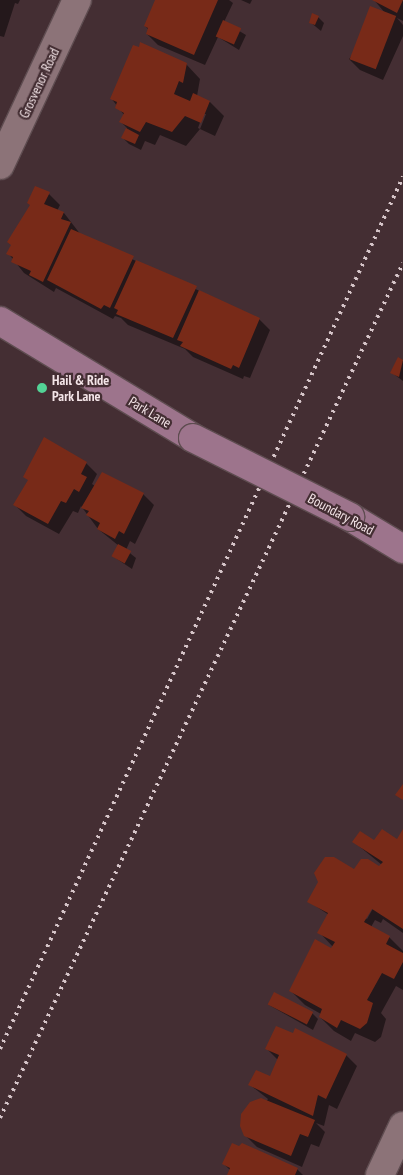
<!DOCTYPE html>
<style>
body{margin:0}
#map{position:relative;width:403px;height:1175px;overflow:hidden;background:#442e33;font-family:"PT Sans Narrow",sans-serif}
div>[style]{position:absolute}
.shadow>*{inset:0;background:#0007}
.building>*{inset:0;background:#782a18;transform-origin:0 0}
.roads{filter:drop-shadow(1px 0 #5e4c50) drop-shadow(-1px 0 #5e4c50) drop-shadow(0 1px #5e4c50) drop-shadow(0 -1px #5e4c50)}
.street>*{height:28px;margin:-14px;padding:0 14px;transform-origin:14px;border-radius:14px;background:#8c7378}
.secondary>*{height:28px;margin:-14px;padding:0 14px;transform-origin:14px;border-radius:14px;background:#9d748c}
.rail>*{height:4px;margin-top:-2px;transform-origin:0;background:repeating-linear-gradient(90deg,#d6c5c9 0 2.5px,transparent 0 7.5px)}
.bridges{filter:drop-shadow(1px 0 #5e4c50) drop-shadow(-1px 0 #5e4c50) drop-shadow(0 1px #5e4c50) drop-shadow(0 -1px #5e4c50)}
.secondary-bridge>*{height:28px;margin:-14px;padding:0 14px;transform-origin:14px;border-radius:14px;background:#9d748c}
.dots>*{width:14px;height:14px;translate:-50% -50%;box-sizing:border-box;border:2px solid #442e33;border-radius:50%}
span{translate:-50% -50%;white-space:nowrap;text-align:center;line-height:1.15;-webkit-text-stroke:4.5px #442e33;paint-order:stroke}
.street-label{font-size:14px;color:#f4e5e8}
.poi-label{font-size:14px;color:#f4e5e8;font-weight:700}
.left{translate:0 -50%;text-align:left}
</style>
<div id="map">
<div class="shadow">
<i style="clip-path:polygon(0 0,20px 0,18px 4px,15px 3px,4px 37px,0 36px)"></i>
<i style="clip-path:polygon(156px 0,229px 0,233px 3px,224px 22px,246px 35px,239px 50px,218px 37px,205px 65px,158px 45px,147px 34px,149px 30px,145px 26px)"></i>
<i style="clip-path:polygon(241px 0,252px 0,250px 4px)"></i>
<i style="clip-path:polygon(374px 0,403px 0,403px 21px,397px 18px,403px 25px,403px 36px,383px 80px,360px 70px,349px 59px,385px 13px)"></i>
<i style="clip-path:polygon(318px 17px,324px 23px,321px 31px,310px 22px)"></i>
<i style="clip-path:polygon(evenodd,186px 64px,200px 79px,197px 96px,210px 102px,224px 116px,215px 136px,200px 129px,186px 146px,160px 135px,155px 145px,145px 141px,141px 150px,129px 144px,123px 138px,127px 128px,120px 121px,124px 115px,111px 98px,186px 64px,203px 114px,206px 114px,200px 129px,198px 128px,203px 114px)"></i>
<i style="clip-path:polygon(49px 194px,60px 205px,57px 211px,64px 213px,81px 235px,259px 319px,270px 330px,250px 378px,244px 376px,243px 379px,193px 357px,185px 349px,128px 325px,121px 318px,115px 316px,113px 319px,56px 288px,54px 292px,24px 273px,8px 253px)"></i>
<i style="clip-path:polygon(398px 359px,403px 361px,403px 381px,391px 372px)"></i>
<i style="clip-path:polygon(86px 463px,97px 474px,92px 484px,95px 486px,143px 494px,154px 505px,135px 544px,130px 541px,126px 550px,136px 558px,132px 569px,114px 557px,119px 546px,98px 529px,81px 506px,78px 513px,73px 511px,59px 534px,26px 516px,15px 505px)"></i>
<i style="clip-path:polygon(evenodd,403px 832px,403px 933px,383px 919px,381px 923px,375px 920px,371px 927px,389px 937px,403px 951px,403px 990px,396px 986px,381px 1013px,386px 1019px,381px 1037px,375px 1042px,355px 1033px,351px 1041px,334px 1031px,320px 1017px,321px 1014px,305px 1005px,291px 991px,333px 947px,319px 932px,329px 915px,308px 901px,355px 871px,380px 868px,382px 865px,354px 842px,397px 840px,403px 832px,380px 896px,367px 919px,365px 918px,380px 896px)"></i>
<i style="clip-path:polygon(269px 1005px,312px 1013px,318px 1019px,313px 1030px)"></i>
<i style="clip-path:polygon(267px 1049px,346px 1055px,357px 1066px,337px 1109px,329px 1105px,324px 1126px,316px 1123px,325px 1132px,319px 1147px,311px 1144px,302px 1167px,257px 1147px,245px 1135px,268px 1099px,250px 1085px,271px 1078px,278px 1060px)"></i>
<i style="clip-path:polygon(224px 1164px,297px 1169px,303px 1175px,229px 1175px,231px 1171px)"></i>
</div>
<div class="building">
<i style="clip-path:polygon(155px 0,218px 0,194px 55px,146px 34px,148px 28px,144px 26px)"></i>
<i style="clip-path:polygon(372px 0,403px 0,397px 13px)"></i>
<i style="left:370px;top:6px;width:28px;height:57px;rotate:21deg"></i>
<i style="clip-path:polygon(312px 13px,319px 16px,315px 25px,309px 23px)"></i>
<i style="left:223px;top:20px;width:20px;height:18px;rotate:24deg"></i>
<i style="clip-path:polygon(140px 42px,187px 63px,183px 83px,179px 81px,174px 94px,190px 101px,193px 93px,210px 101px,201px 123px,185px 116px,172px 132px,146px 122px,140px 132px,119px 122px,124px 113px,115px 108px,117px 102px,110px 99px,133px 45px,139px 47px)"></i>
<i style="clip-path:polygon(126px 128px,139px 135px,135px 144px,121px 138px)"></i>
<i style="clip-path:polygon(35px 186px,50px 192px,44px 204px,64px 212px,61px 219px,71px 222px,43px 282px,29px 275px,31px 271px,11px 262px,13px 257px,6px 254px,11px 245px,7px 242px,30px 205px,27px 203px)"></i>
<i style="clip-path:polygon(71px 229px,134px 256px,110px 308px,104px 305px,101px 309px,47px 280px)"></i>
<i style="clip-path:polygon(136px 260px,197px 286px,173px 338px,116px 314px,118px 310px,114px 308px)"></i>
<i style="clip-path:polygon(199px 290px,260px 318px,239px 368px,233px 365px,231px 369px,180px 346px,183px 342px,177px 340px)"></i>
<i style="clip-path:polygon(398px 357px,403px 360px,399px 377px,390px 373px)"></i>
<i style="clip-path:polygon(44px 437px,87px 462px,81px 474px,87px 477px,79px 492px,74px 489px,66px 503px,61px 501px,48px 524px,13px 505px,28px 480px,23px 477px)"></i>
<i style="clip-path:polygon(102px 472px,144px 493px,124px 534px,119px 531px,115px 539px,97px 529px,100px 523px,86px 515px,89px 511px,81px 508px)"></i>
<i style="left:118px;top:544px;width:15px;height:14px;rotate:28deg"></i>
<i style="clip-path:polygon(403px 784px,403px 800px,395px 795px)"></i>
<i style="clip-path:polygon(382px 829px,397px 839px,403px 829px,403px 929px,372px 909px,364px 922px,390px 936px,386px 944px,403px 953px,403px 962px,394px 979px,382px 973px,367px 1000px,373px 1003px,367px 1023px,360px 1029px,341px 1020px,337px 1028px,319px 1017px,322px 1009px,289px 991px,315px 939px,331px 948px,335px 942px,317px 933px,328px 913px,307px 902px,318px 882px,314px 873px,325px 857px,334px 857px,354px 869px,361px 859px,368px 859px,379px 866px,383px 862px,352px 842px,360px 831px,374px 840px)"></i>
<i style="left:274px;top:992px;width:44px;height:14px;rotate:27deg"></i>
<i style="clip-path:polygon(276px 1026px,293px 1033px,295px 1028px,347px 1054px,326px 1099px,318px 1095px,313px 1116px,248px 1085px,256px 1070px,270px 1076px,279px 1055px,265px 1049px)"></i>
<i style="clip-path:polygon(261px 1098px,315px 1120px,308px 1137px,300px 1134px,291px 1156px,244px 1136px,240px 1126px,241px 1114px,250px 1102px)"></i>
<i style="clip-path:polygon(232px 1143px,239px 1146px,242px 1143px,298px 1168px,295px 1175px,227px 1175px,230px 1168px,222px 1164px)"></i>
</div>
<div class="roads">
<div class="street">
<i style="left:0;top:165px;width:182px;rotate:-65deg"></i>
<i style="left:380px;top:1175px;width:54px;rotate:-64.9deg"></i>
</div>
<div class="secondary">
<i style="left:0;top:321px;width:226px;rotate:31.2deg"></i>
<i style="left:350px;top:517px;width:62px;rotate:31.1deg"></i>
</div>
</div>
<div class="rail">
<i style="left:0;top:1049px;width:961px;rotate:-65.2deg"></i>
<i style="left:0;top:1118px;width:945px;rotate:-64.76deg"></i>
</div>
<div class="bridges">
<div class="secondary-bridge">
<i style="left:193px;top:438px;width:176px;rotate:26.7deg"></i>
</div>
</div>
<div class="dots">
<i style="left:42px;top:388px;background:#53d396"></i>
</div>
<div class="street-label">
<span style="left:39px;top:83px;rotate:-65deg">Grosvenor Road</span>
<span style="left:150px;top:412px;rotate:31deg">Park Lane</span>
<span style="left:341px;top:514px;rotate:28deg">Boundary Road</span>
</div>
<div class="poi-label">
<span class="left" style="left:52px;top:388px">Hail &amp; Ride<br>Park Lane</span>
</div>
</div>
